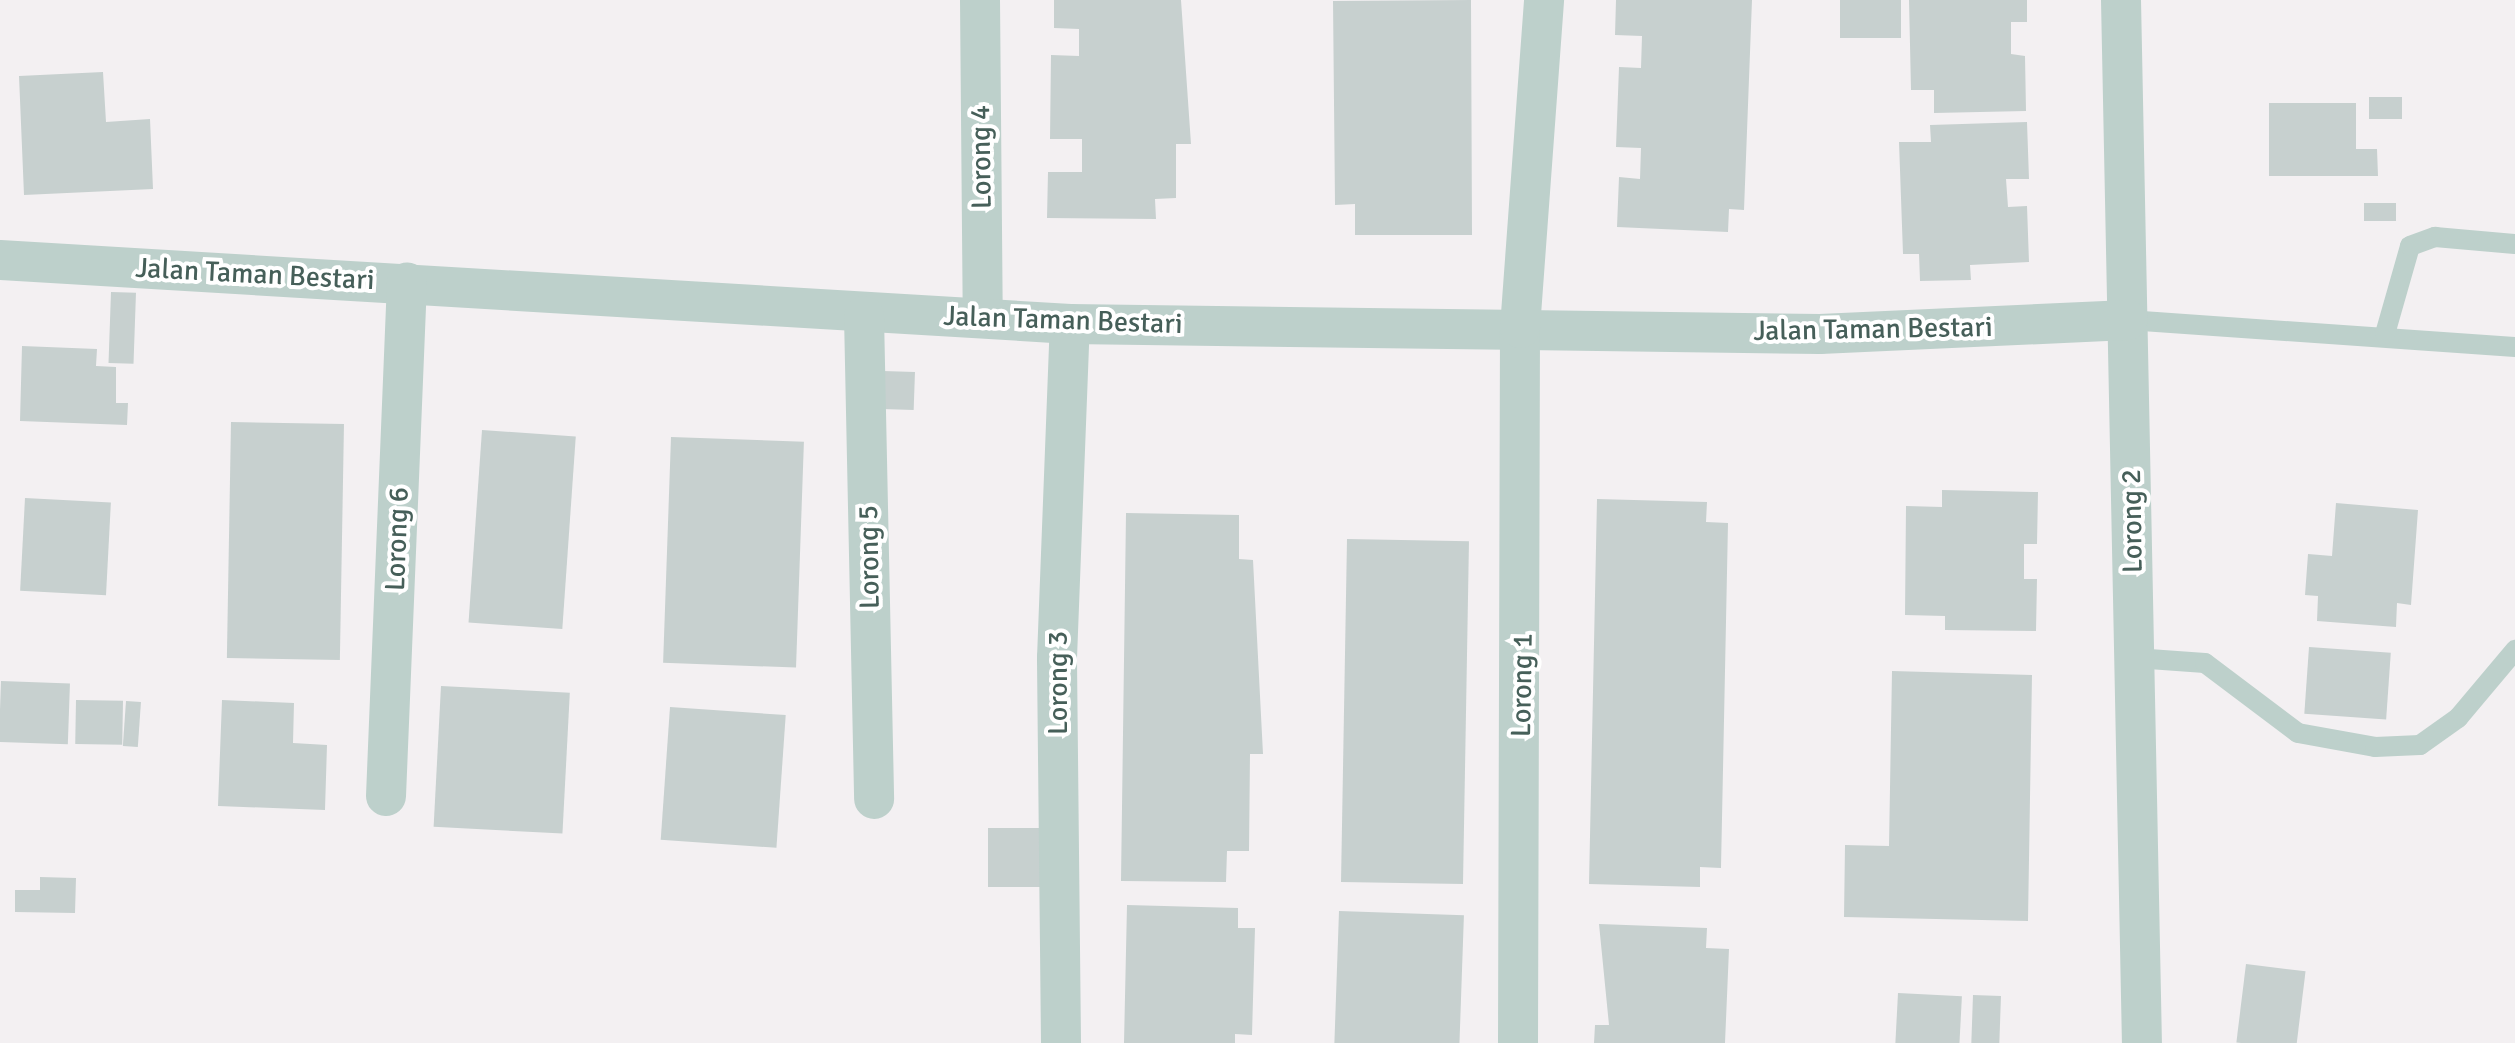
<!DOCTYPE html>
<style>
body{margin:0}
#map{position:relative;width:2515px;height:1043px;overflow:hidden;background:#f3f0f2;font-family:Signika,sans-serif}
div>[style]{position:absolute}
.building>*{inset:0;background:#c7d0cf;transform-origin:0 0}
.lane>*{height:20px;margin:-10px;padding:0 10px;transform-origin:10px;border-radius:10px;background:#bdd0cb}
.street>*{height:40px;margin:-20px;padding:0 20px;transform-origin:20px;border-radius:20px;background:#bdd0cb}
span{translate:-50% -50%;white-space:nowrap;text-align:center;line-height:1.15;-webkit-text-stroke:8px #fff;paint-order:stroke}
.street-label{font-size:28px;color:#465f59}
</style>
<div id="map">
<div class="building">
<i style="clip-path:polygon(1054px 0,1181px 0,1191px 144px,1176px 144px,1176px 198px,1155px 199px,1156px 219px,1047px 218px,1048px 172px,1082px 172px,1082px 139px,1050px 139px,1051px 55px,1079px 56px,1079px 29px,1054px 28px)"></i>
<i style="clip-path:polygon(1471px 0,1472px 235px,1355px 235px,1355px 204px,1335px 205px,1333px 1px)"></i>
<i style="clip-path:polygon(1616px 0,1752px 0,1744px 210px,1729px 209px,1728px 232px,1617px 227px,1619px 177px,1640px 179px,1641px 148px,1616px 147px,1619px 67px,1641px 68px,1642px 36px,1615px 35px)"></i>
<i style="left:1840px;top:0;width:61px;height:38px"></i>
<i style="clip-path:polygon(1909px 0,2027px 0,2027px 22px,2011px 22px,2011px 54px,2025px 56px,2026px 111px,1934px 113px,1934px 90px,1911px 90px)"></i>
<i style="clip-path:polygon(103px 72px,106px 122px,150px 119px,153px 189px,24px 195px,19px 76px)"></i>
<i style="left:2369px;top:97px;width:33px;height:22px"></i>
<i style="clip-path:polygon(2269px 103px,2356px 103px,2356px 149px,2377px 149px,2378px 176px,2269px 176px)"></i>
<i style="clip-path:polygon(2027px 122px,2029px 179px,2006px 179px,2008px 207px,2027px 206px,2029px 262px,1970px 265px,1971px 280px,1920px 281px,1919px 254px,1903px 254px,1899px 142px,1931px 142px,1930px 125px)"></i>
<i style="left:2364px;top:203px;width:32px;height:18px"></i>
<i style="left:111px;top:292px;width:25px;height:71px;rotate:2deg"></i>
<i style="clip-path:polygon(22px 346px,97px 349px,96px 366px,116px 367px,116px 403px,128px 403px,127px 425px,20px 421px)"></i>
<i style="left:883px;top:371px;width:32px;height:38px;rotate:2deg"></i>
<i style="left:231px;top:422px;width:113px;height:236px;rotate:1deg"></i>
<i style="left:482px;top:430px;width:94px;height:193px;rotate:4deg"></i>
<i style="left:671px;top:437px;width:133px;height:226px;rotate:2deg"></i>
<i style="clip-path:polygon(1942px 490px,2038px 492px,2037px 544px,2024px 544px,2024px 579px,2037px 579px,2036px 631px,1945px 630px,1945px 616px,1905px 615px,1906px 506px,1942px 507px)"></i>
<i style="left:25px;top:498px;width:86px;height:93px;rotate:3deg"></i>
<i style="clip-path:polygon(1597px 499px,1707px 502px,1706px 522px,1728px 523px,1721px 868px,1700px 867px,1700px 887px,1589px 884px)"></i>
<i style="clip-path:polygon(2336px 503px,2418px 510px,2411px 605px,2397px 603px,2396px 627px,2317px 621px,2318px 596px,2305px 595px,2308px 554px,2332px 556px)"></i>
<i style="clip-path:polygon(1126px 513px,1239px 515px,1239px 559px,1253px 560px,1263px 754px,1250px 754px,1249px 851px,1227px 851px,1226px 882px,1121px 881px)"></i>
<i style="left:1347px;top:539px;width:122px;height:343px;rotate:1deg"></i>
<i style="left:2309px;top:647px;width:82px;height:67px;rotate:4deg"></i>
<i style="clip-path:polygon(1892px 671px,2032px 675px,2028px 921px,1844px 917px,1845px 845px,1889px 846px)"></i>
<i style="left:1px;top:681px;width:69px;height:61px;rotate:2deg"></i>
<i style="left:441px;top:686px;width:129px;height:141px;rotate:3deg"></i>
<i style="left:76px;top:700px;width:47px;height:44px;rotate:1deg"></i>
<i style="clip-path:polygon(222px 700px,294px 703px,293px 743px,327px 745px,325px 810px,218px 806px)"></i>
<i style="left:126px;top:701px;width:15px;height:45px;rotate:4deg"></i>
<i style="left:670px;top:707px;width:116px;height:133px;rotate:4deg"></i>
<i style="left:988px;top:828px;width:64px;height:59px"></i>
<i style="clip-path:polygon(40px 877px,76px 878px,75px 913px,15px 912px,15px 890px,40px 890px)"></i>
<i style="clip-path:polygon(1127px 905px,1238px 908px,1238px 928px,1255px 928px,1252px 1035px,1235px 1034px,1235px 1043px,1124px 1043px)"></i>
<i style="left:1339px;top:911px;width:125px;height:132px;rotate:2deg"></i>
<i style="clip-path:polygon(1599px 924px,1707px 928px,1706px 948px,1729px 949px,1725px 1043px,1594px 1043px,1595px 1025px,1609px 1025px)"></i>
<i style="left:2246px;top:964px;width:60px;height:79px;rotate:7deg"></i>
<i style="left:1898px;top:993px;width:64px;height:50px;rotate:3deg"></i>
<i style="left:1973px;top:995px;width:28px;height:48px;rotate:2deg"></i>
</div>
<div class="lane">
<i style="left:2128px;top:320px;width:388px;rotate:4deg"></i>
<i style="left:2385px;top:334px;width:91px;rotate:-74.1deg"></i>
<i style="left:2410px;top:246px;width:27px;rotate:-20deg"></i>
<i style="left:2435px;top:237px;width:80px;rotate:5deg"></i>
<i style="left:2135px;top:658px;width:70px;rotate:4.1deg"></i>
<i style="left:2205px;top:663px;width:116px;rotate:37deg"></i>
<i style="left:2298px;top:733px;width:78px;rotate:10.3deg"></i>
<i style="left:2375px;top:747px;width:45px;rotate:-2.5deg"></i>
<i style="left:2420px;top:745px;width:47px;rotate:-35.4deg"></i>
<i style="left:2458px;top:718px;width:89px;rotate:-50deg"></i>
</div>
<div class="street">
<i style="left:980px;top:0;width:315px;rotate:89.5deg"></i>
<i style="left:2121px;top:0;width:1043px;rotate:88.85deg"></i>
<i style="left:0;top:260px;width:1072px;rotate:3.42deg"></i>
<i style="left:1070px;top:324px;width:750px;rotate:0.76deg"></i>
<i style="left:1820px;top:334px;width:308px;rotate:-2.6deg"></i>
<i style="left:864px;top:316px;width:483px;rotate:88.8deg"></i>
<i style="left:386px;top:796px;width:514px;rotate:-87.66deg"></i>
<i style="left:1061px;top:1043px;width:385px;rotate:-90.6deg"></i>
<i style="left:1057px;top:658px;width:334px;rotate:-87.8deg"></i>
<i style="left:1518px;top:1043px;width:715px;rotate:-89.84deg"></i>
<i style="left:1520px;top:328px;width:329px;rotate:-85.8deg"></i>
</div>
<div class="street-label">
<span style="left:981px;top:157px;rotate:-91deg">Lorong 4</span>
<span style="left:255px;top:274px;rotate:3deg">Jalan Taman Bestari</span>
<span style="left:1063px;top:320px;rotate:2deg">Jalan Taman Bestari</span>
<span style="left:1873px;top:329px;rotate:-1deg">Jalan Taman Bestari</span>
<span style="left:2132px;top:521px;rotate:-91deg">Lorong 2</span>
<span style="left:397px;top:539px;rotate:-88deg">Lorong 6</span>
<span style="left:869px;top:557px;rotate:-91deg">Lorong 5</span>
<span style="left:1058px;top:683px;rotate:-90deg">Lorong 3</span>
<span style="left:1522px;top:685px;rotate:-89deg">Lorong 1</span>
</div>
</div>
